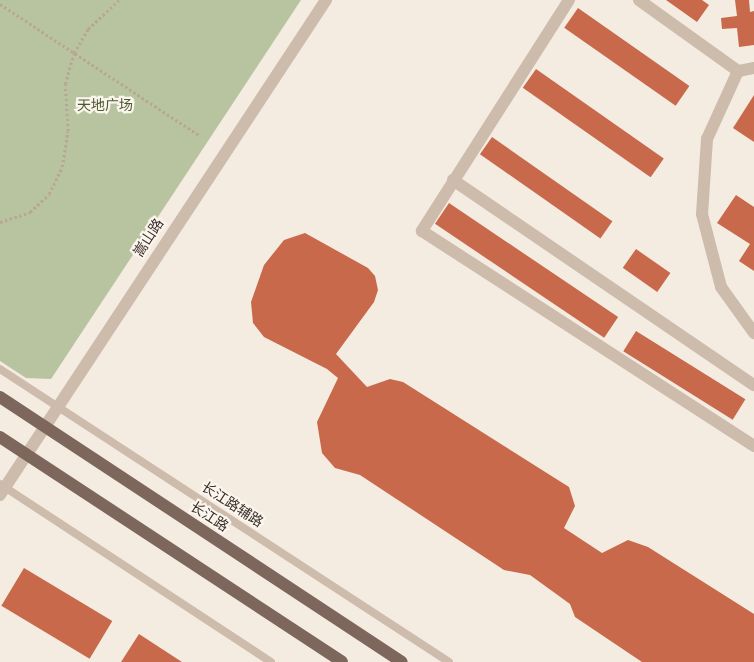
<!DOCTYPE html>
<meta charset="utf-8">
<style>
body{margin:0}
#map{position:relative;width:754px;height:662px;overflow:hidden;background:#f4ebe1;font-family:Figtree,"Noto Sans SC",sans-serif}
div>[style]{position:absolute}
.green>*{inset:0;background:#b8c4a0}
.building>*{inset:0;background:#c8694b;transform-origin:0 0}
.path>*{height:2.5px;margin-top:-1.25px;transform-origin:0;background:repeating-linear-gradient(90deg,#b9a596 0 2.5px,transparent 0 5px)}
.service>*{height:8px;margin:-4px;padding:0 4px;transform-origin:4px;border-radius:4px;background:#cdbbac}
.minor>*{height:12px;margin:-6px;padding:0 6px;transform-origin:6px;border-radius:6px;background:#cdbbac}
.tertiary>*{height:12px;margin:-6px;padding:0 6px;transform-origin:6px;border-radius:6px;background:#cdbbac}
.primary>*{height:12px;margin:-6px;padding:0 6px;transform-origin:6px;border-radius:6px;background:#7d675c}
span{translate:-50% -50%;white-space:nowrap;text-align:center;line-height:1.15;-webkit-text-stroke:4.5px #fbf5ee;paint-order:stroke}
.park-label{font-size:14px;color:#4a5a2e}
.street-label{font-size:14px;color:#3b302b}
</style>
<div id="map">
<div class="green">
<i style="clip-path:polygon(0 0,301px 0,51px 379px,26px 378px,0 361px)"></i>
</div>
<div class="building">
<i style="clip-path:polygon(666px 0,702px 0,709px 5px,697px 22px)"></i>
<i style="clip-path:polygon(735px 0,749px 0,750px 12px,754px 11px,754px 45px,739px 47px,737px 28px,722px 29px,721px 18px,737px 16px)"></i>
<i style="left:578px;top:8px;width:136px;height:24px;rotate:35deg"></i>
<i style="left:536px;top:69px;width:156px;height:23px;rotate:35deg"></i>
<i style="clip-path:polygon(754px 95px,754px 142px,733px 128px)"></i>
<i style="left:492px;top:137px;width:147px;height:21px;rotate:35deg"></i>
<i style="clip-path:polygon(736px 195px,754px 207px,754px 271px,739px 261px,750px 244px,717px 223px)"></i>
<i style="left:449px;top:203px;width:204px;height:25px;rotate:34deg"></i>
<i style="clip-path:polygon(305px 233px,368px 268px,375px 276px,378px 290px,374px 302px,336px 354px,367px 387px,390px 379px,403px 382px,569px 487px,575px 506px,564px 528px,602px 553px,628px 540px,648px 547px,754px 614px,754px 662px,642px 662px,575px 617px,570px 604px,530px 575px,504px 570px,360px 475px,335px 468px,322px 453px,317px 422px,338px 378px,327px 369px,264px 337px,253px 323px,251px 302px,264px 265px,284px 240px)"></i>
<i style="left:636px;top:249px;width:42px;height:23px;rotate:35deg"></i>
<i style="left:636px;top:331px;width:129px;height:24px;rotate:32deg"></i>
<i style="left:24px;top:568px;width:103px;height:44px;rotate:31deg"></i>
<i style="clip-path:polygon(139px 634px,182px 662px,121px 662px)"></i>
</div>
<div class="path">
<i style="left:0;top:4px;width:240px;rotate:33.4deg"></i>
<i style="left:0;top:222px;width:32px;rotate:-18deg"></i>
<i style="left:30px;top:212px;width:26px;rotate:-43deg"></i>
<i style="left:49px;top:194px;width:30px;rotate:-64deg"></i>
<i style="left:62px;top:167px;width:36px;rotate:-81deg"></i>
<i style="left:68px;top:131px;width:47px;rotate:-93.7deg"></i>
<i style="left:65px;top:84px;width:32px;rotate:-74deg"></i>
<i style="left:74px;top:53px;width:28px;rotate:-60deg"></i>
<i style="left:88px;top:29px;width:42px;rotate:-43.1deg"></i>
</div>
<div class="service">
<i style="left:0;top:369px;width:536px;rotate:33.13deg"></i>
<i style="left:0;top:484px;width:324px;rotate:33.3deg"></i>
</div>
<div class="minor">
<i style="left:569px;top:0;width:274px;rotate:122.5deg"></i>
<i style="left:422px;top:231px;width:396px;rotate:32.9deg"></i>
<i style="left:639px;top:0;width:122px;rotate:35.6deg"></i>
<i style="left:754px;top:68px;width:16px;rotate:169deg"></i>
<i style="left:738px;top:71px;width:75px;rotate:114.5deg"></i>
<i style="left:707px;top:139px;width:75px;rotate:93.8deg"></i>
<i style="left:702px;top:214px;width:75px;rotate:75.4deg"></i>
<i style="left:721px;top:287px;width:57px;rotate:54.3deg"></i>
<i style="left:453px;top:180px;width:364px;rotate:34.3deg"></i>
</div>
<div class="tertiary">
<i style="left:0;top:495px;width:593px;rotate:-56.63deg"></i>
</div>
<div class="primary">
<i style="left:0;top:397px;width:481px;rotate:33.4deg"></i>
<i style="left:0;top:437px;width:409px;rotate:33.3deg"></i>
</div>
<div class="park-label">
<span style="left:105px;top:106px">天地广场</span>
</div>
<div class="street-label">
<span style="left:149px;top:238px;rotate:-57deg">嵩山路</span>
<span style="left:232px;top:505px;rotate:33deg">长江路辅路</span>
<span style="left:209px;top:517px;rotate:33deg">长江路</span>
</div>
</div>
